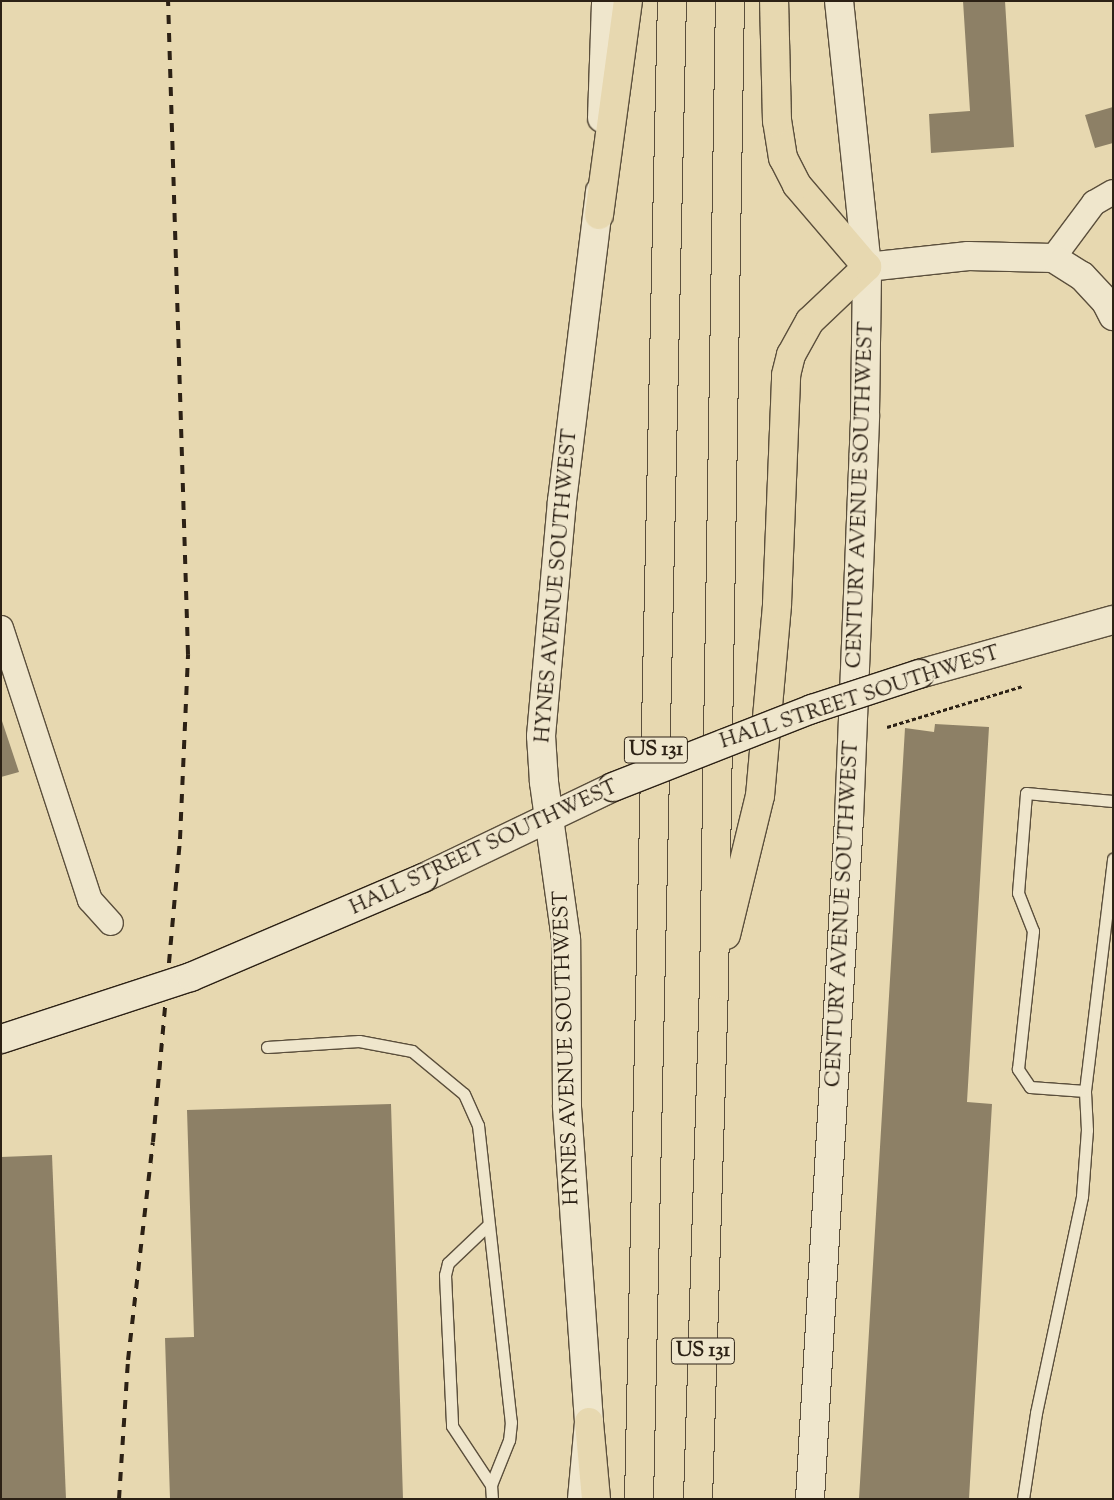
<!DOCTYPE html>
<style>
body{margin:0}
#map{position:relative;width:1114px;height:1500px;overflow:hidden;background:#e7d8b0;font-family:"Sorts Mill Goudy",serif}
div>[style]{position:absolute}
.building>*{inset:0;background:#8d8066}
.path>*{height:3px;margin-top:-1.5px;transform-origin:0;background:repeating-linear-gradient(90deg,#2c2115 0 4px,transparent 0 6.5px)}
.roads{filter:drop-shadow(1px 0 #5b4f3c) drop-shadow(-1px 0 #5b4f3c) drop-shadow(0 1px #5b4f3c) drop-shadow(0 -1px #5b4f3c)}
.lane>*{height:11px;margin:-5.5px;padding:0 5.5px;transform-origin:5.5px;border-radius:5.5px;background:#efe6cc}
.street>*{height:24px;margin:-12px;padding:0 12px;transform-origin:12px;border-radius:12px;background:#efe6cc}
.secondary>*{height:28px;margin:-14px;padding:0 14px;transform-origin:14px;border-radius:14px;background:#efe6cc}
.highway>*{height:28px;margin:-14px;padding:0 14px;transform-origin:14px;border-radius:14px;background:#e7d8b0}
.rail>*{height:4px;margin-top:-2px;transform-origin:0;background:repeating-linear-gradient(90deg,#2c2115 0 9px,transparent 0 18px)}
.bridges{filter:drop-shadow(1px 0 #2c2115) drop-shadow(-1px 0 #2c2115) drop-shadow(0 1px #2c2115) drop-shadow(0 -1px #2c2115)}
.secondary-bridge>*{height:28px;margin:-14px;padding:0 14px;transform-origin:14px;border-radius:14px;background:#efe6cc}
span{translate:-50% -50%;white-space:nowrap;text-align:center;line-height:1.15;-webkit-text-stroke:4.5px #efe6cc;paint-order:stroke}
.shield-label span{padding:1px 4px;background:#efe6cc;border:1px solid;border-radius:4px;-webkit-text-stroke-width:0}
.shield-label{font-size:20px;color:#2c2115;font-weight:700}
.street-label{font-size:21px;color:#2c2115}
.frame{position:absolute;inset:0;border:2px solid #2c2115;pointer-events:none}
</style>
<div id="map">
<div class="building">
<i style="clip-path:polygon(963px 1px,1005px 1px,1014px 147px,931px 153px,929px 114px,970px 111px)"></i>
<i style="clip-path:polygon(1113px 107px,1113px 143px,1095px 148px,1085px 115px)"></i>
<i style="clip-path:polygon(1px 718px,19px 772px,1px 777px)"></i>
<i style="clip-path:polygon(935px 724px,989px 727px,967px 1102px,992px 1104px,969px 1499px,859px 1499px,905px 728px,934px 732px)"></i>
<i style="clip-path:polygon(391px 1104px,403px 1499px,170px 1499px,165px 1338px,194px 1337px,187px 1110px)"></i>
<i style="clip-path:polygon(52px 1155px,66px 1499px,1px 1499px,1px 1157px)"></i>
</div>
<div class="path">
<i style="left:887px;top:727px;width:142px;rotate:-16.8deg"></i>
</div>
<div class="roads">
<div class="lane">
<i style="left:267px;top:1047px;width:92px;rotate:-3.7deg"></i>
<i style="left:359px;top:1041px;width:54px;rotate:10.7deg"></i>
<i style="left:412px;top:1051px;width:67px;rotate:39.6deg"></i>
<i style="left:464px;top:1094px;width:34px;rotate:66deg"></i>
<i style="left:478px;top:1125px;width:299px;rotate:83.7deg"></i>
<i style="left:511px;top:1422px;width:18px;rotate:96deg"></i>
<i style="left:509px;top:1440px;width:48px;rotate:111.8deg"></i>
<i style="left:491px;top:1485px;width:14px;rotate:86deg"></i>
<i style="left:1085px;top:1091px;width:55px;rotate:-175.8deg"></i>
<i style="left:1030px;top:1087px;width:22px;rotate:-124deg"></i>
<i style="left:1018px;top:1069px;width:139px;rotate:-83.8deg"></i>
<i style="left:1033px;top:931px;width:41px;rotate:-111.5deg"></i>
<i style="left:1018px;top:893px;width:100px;rotate:-85.4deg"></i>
<i style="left:1026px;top:793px;width:87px;rotate:5.3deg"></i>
<i style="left:487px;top:1226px;width:54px;rotate:136.5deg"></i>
<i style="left:448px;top:1263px;width:12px;rotate:104deg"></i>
<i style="left:445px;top:1275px;width:151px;rotate:87.3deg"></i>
<i style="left:452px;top:1426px;width:71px;rotate:56.5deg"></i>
<i style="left:1023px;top:1499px;width:87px;rotate:-81.4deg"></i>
<i style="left:1036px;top:1413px;width:222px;rotate:-78deg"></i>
<i style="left:1082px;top:1196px;width:66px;rotate:-85.7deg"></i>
<i style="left:1087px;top:1130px;width:39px;rotate:-93deg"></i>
<i style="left:1085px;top:1091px;width:234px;rotate:-83.1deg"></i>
</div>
<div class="street">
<i style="left:1053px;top:258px;width:69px;rotate:-53.3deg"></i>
<i style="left:1094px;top:203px;width:22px;rotate:-30deg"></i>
<i style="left:1px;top:628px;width:286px;rotate:71.9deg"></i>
<i style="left:90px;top:900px;width:31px;rotate:48deg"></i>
</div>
<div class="secondary">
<i style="left:602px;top:118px;width:117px;rotate:-88deg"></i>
<i style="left:867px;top:267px;width:102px;rotate:-6.2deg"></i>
<i style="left:968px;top:256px;width:85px;rotate:1.3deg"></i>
<i style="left:1053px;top:258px;width:34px;rotate:32deg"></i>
<i style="left:1082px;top:276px;width:35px;rotate:47deg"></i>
<i style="left:1106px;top:302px;width:16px;rotate:63deg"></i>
<i style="left:919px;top:674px;width:201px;rotate:-15.6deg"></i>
<i style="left:423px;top:878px;width:211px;rotate:-25.6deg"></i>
<i style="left:582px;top:1499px;width:77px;rotate:-84.8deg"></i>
<i style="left:589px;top:1422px;width:317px;rotate:-94deg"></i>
<i style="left:567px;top:1106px;width:167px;rotate:-90.3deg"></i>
<i style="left:566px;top:939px;width:159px;rotate:-98deg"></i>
<i style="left:544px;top:782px;width:46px;rotate:-93.7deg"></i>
<i style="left:541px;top:736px;width:236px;rotate:-84.9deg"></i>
<i style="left:562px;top:501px;width:312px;rotate:-83deg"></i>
<i style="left:810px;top:1499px;width:682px;rotate:-86.72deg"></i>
<i style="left:849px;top:818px;width:403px;rotate:-87.7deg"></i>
<i style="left:865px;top:415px;width:148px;rotate:-89.2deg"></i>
<i style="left:867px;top:267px;width:267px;rotate:-96deg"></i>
</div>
<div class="highway">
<i style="left:599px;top:215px;width:216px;rotate:-82.3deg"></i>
<i style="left:726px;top:935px;width:143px;rotate:-76.3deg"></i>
<i style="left:760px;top:796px;width:193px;rotate:-84.9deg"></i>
<i style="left:777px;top:604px;width:229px;rotate:-87.7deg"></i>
<i style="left:786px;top:375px;width:21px;rotate:-76deg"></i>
<i style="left:791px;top:355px;width:39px;rotate:-61deg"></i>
<i style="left:810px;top:321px;width:79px;rotate:-43.5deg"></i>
<i style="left:867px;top:267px;width:108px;rotate:-130.5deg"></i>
<i style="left:797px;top:185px;width:30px;rotate:-117deg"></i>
<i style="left:783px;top:158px;width:37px;rotate:-99deg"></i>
<i style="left:777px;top:121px;width:120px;rotate:-91.4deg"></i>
<i style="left:589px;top:1422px;width:77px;rotate:84.8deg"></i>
<i style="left:639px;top:1499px;width:1498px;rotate:-88.74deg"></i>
<i style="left:698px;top:1499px;width:515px;rotate:-88.22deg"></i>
<i style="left:714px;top:984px;width:983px;rotate:-89.07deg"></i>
</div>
</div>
<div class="rail">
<i style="left:119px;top:1499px;width:139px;rotate:-86.3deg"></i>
<i style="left:128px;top:1360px;width:219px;rotate:-83.5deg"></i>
<i style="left:153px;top:1142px;width:304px;rotate:-84.9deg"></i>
<i style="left:180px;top:839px;width:185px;rotate:-87.5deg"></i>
<i style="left:188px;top:654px;width:653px;rotate:-91.75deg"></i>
</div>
<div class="bridges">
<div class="secondary-bridge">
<i style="left:613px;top:787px;width:214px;rotate:-21.4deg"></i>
<i style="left:812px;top:709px;width:113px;rotate:-18.1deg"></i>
<i style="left:1px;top:1039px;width:200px;rotate:-18.1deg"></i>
<i style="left:191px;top:977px;width:252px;rotate:-23.1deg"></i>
</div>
</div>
<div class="shield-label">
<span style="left:656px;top:750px">US 131</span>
<span style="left:703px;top:1351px">US 131</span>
</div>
<div class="street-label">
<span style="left:861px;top:495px;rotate:-88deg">CENTURY AVENUE SOUTHWEST</span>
<span style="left:557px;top:586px;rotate:-85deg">HYNES AVENUE SOUTHWEST</span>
<span style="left:860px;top:698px;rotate:-18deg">HALL STREET SOUTHWEST</span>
<span style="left:484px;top:848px;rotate:-25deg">HALL STREET SOUTHWEST</span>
<span style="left:843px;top:914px;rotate:-87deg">CENTURY AVENUE SOUTHWEST</span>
<span style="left:567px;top:1048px;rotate:-92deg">HYNES AVENUE SOUTHWEST</span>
</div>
<div class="frame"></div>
</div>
